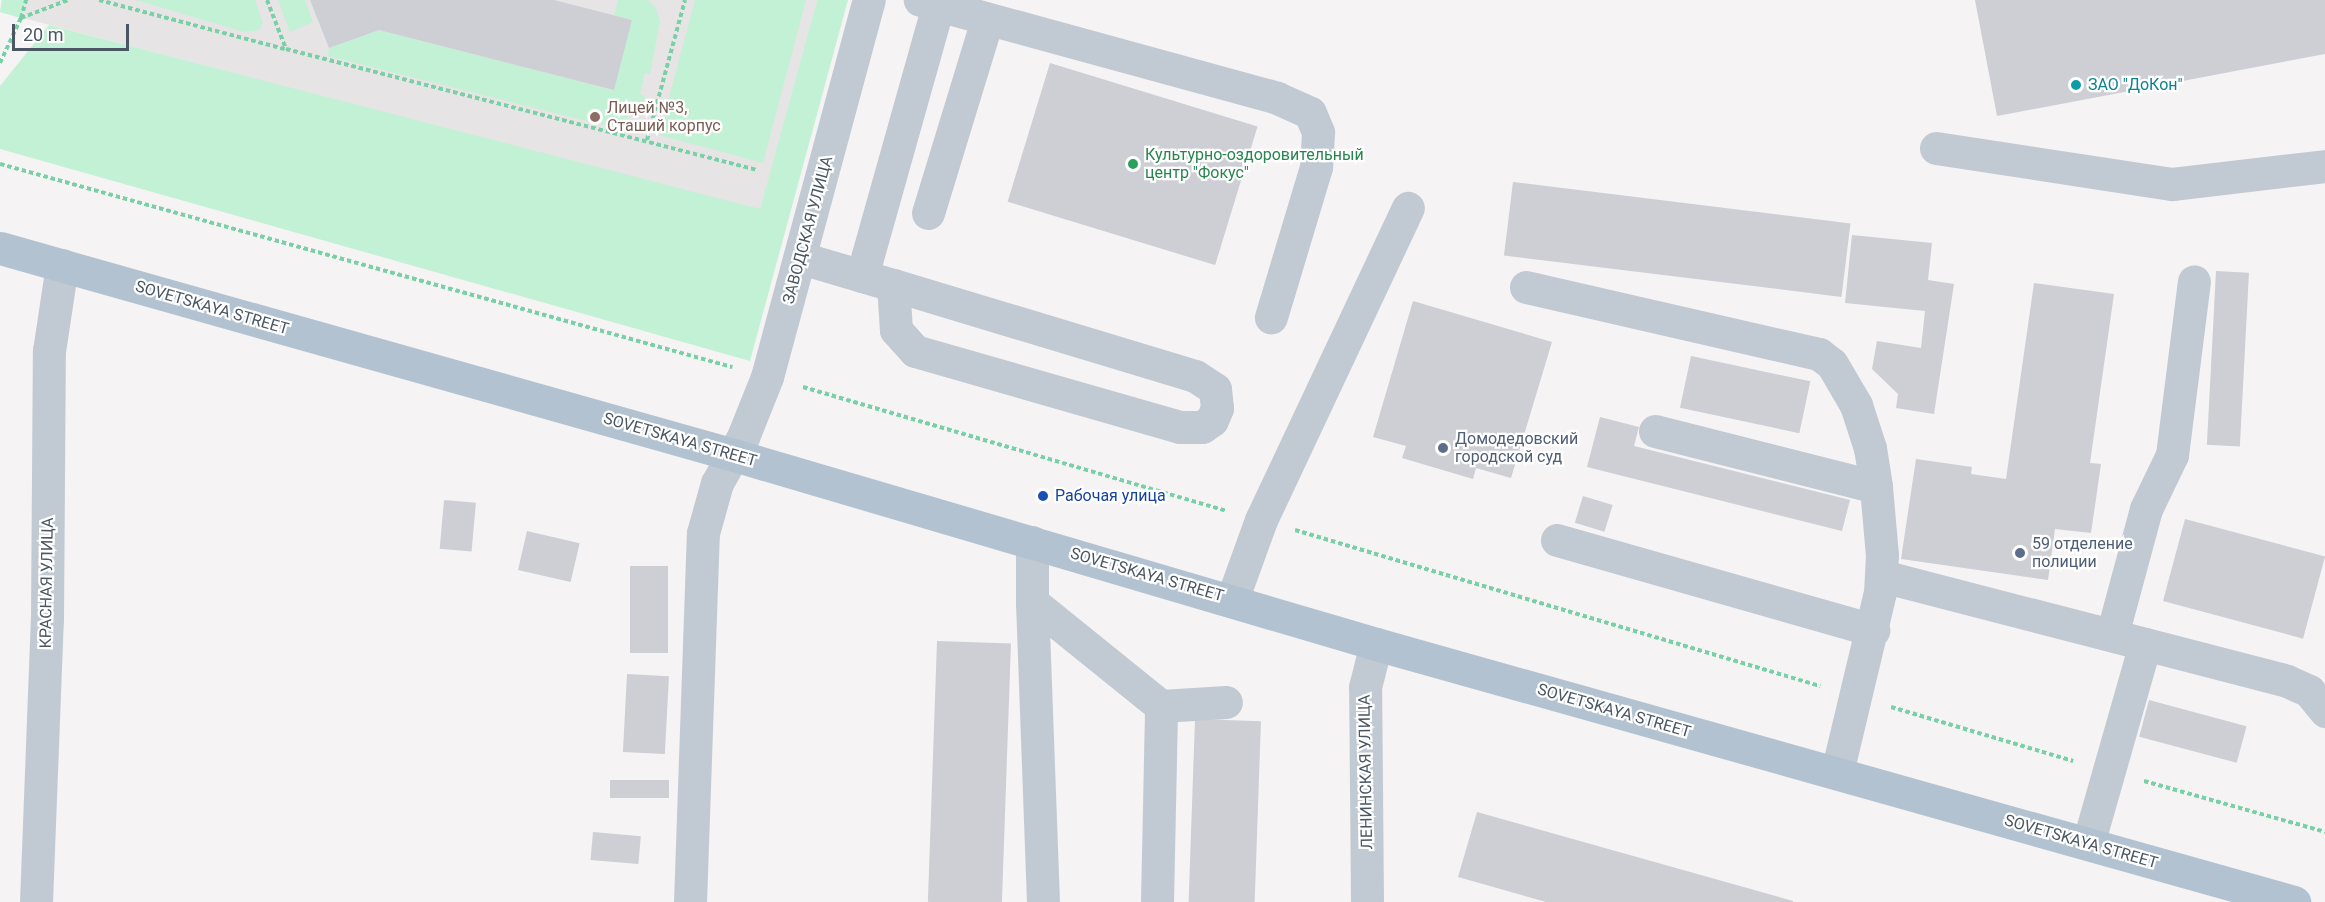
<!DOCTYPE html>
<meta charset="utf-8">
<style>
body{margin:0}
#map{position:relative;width:2325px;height:902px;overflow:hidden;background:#f5f3f3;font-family:Roboto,sans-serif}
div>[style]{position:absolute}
.education>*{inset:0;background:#e6e4e5}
.green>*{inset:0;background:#c3f1d5}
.building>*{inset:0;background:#cdcfd5;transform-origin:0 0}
.path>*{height:4px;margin-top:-2px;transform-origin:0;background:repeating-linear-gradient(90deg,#7ad0a6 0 4.5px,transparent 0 7.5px)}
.minor>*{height:33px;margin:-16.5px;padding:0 16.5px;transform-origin:16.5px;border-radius:16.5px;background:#c1cad2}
.major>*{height:33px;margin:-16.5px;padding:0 16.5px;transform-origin:16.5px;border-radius:16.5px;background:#b3c2d1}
.dots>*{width:16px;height:16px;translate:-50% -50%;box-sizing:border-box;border:3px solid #fff;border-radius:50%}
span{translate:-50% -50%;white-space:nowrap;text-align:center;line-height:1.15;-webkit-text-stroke:4.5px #fff;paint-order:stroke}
.culture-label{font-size:16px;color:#0d838f}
.left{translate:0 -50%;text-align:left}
.education-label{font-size:16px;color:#785e54}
.leisure-label{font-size:16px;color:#27864d}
.street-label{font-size:16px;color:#4a5661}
.service-label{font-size:16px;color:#4e5e75}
.transit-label{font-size:16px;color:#164399}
.scale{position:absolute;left:12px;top:24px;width:117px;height:27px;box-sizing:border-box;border:3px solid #4a5661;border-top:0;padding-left:8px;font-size:18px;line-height:21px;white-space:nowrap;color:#4a5661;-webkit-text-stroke:4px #fff;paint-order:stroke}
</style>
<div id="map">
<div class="education">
<i style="clip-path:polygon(2px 0,817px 0,760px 210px,0 12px)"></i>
</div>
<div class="green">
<i style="clip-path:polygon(2px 0,26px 0,21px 18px,0 12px)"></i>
<i style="clip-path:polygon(136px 0,255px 0,263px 23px,259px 30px,244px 32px)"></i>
<i style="clip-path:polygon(278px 0,305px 0,313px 22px,290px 32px)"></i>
<i style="clip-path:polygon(618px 0,648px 0,656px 8px,660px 21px,650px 74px,645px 73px,640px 94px,645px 96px,642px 105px,620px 124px,603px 125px,328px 56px,329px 48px,379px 30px,613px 90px,632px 20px,614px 15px)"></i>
<i style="clip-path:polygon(695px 0,806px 0,763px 163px,659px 135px)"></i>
<i style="clip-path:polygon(817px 0,848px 0,750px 361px,0 149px,0 86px,49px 25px,760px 209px)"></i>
</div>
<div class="building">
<i style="clip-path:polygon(310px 0,554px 0,632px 20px,614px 90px,379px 30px,329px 48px)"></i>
<i style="clip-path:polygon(1975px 0,2325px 0,2325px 54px,1997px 116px)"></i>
<i style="left:1050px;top:63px;width:217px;height:145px;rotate:17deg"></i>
<i style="left:1513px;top:182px;width:340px;height:74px;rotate:7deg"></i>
<i style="clip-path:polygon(1852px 235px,1932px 243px,1928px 280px,1954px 284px,1934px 414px,1896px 408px,1898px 394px,1872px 369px,1877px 341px,1921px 348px,1925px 311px,1845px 303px)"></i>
<i style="left:2216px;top:271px;width:33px;height:174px;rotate:3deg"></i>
<i style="clip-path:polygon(2034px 283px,2114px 294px,2090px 463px,2101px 464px,2091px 533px,2055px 529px,2048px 580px,1901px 559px,1916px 459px,1972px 467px,1971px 474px,2006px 479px)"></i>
<i style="clip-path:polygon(1413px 301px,1552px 342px,1511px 478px,1476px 468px,1473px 479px,1402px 458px,1406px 446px,1373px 437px)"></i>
<i style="left:1691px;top:356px;width:122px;height:53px;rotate:12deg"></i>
<i style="clip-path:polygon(1600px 417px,1639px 427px,1634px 446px,1850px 500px,1842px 531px,1587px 467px)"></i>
<i style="left:1583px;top:496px;width:31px;height:28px;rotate:17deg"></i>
<i style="left:444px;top:500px;width:32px;height:49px;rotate:5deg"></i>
<i style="left:2185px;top:519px;width:145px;height:85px;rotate:15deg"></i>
<i style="left:527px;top:531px;width:54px;height:40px;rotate:13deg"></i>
<i style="left:630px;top:566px;width:38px;height:87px"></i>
<i style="left:937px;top:641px;width:74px;height:261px;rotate:2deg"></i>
<i style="left:627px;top:674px;width:42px;height:78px;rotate:3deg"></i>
<i style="left:2149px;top:700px;width:101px;height:38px;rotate:15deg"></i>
<i style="left:1195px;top:719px;width:66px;height:183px;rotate:2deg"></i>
<i style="left:669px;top:780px;width:18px;height:59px;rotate:90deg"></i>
<i style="clip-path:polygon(1477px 812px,1793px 901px,1793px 902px,1546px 902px,1458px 877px)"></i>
<i style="left:593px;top:832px;width:48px;height:28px;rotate:5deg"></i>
</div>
<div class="path">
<i style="left:99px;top:0;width:192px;rotate:14.8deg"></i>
<i style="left:267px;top:0;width:53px;rotate:68.8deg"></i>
<i style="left:286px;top:49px;width:487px;rotate:14.4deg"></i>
<i style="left:21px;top:18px;width:19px;rotate:-74deg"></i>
<i style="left:0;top:63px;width:50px;rotate:-65deg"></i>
<i style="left:21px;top:18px;width:50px;rotate:-21deg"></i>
<i style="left:647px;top:140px;width:145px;rotate:-74.8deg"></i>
<i style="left:0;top:164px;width:760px;rotate:15.5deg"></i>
<i style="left:803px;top:387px;width:442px;rotate:16.3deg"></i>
<i style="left:1295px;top:530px;width:548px;rotate:16.55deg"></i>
<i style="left:1891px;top:707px;width:190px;rotate:16.5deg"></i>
<i style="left:2144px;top:781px;width:188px;rotate:15.7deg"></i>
</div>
<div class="minor">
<i style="left:938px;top:5px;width:352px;rotate:15.3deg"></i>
<i style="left:1277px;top:98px;width:36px;rotate:24deg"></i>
<i style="left:1310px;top:113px;width:21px;rotate:67deg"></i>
<i style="left:1318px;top:132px;width:35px;rotate:93deg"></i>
<i style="left:1316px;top:167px;width:157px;rotate:106.7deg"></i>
<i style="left:1936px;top:148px;width:239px;rotate:8.7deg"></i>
<i style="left:2172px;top:184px;width:154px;rotate:-6.7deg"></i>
<i style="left:928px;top:213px;width:202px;rotate:-73deg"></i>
<i style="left:801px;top:258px;width:96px;rotate:16.4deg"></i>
<i style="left:893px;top:285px;width:45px;rotate:86.2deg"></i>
<i style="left:896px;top:330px;width:28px;rotate:48deg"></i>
<i style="left:915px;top:351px;width:276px;rotate:16deg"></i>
<i style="left:1180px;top:427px;width:22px"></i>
<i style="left:1202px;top:427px;width:12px;rotate:-35deg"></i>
<i style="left:1212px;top:420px;width:13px;rotate:-67deg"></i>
<i style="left:1217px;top:408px;width:19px;rotate:-96deg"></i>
<i style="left:1215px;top:389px;width:24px;rotate:-147deg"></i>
<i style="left:1195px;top:376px;width:315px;rotate:-163.2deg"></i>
<i style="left:862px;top:276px;width:281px;rotate:-74.3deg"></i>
<i style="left:938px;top:5px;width:19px;rotate:-164deg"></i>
<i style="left:1526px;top:287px;width:301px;rotate:12.9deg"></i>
<i style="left:1819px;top:354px;width:16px;rotate:38deg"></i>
<i style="left:1832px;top:364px;width:48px;rotate:59.7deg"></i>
<i style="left:1856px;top:405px;width:45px;rotate:72deg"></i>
<i style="left:1870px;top:448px;width:39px;rotate:81deg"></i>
<i style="left:1655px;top:431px;width:228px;rotate:14.2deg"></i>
<i style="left:1876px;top:487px;width:68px;rotate:85deg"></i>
<i style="left:1882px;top:555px;width:37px;rotate:93deg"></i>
<i style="left:1880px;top:592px;width:186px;rotate:103.4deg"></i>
<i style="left:1557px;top:540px;width:329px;rotate:15.9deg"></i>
<i style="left:1032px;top:542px;width:60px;rotate:90deg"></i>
<i style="left:1032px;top:602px;width:166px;rotate:38.9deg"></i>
<i style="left:1161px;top:706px;width:65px;rotate:-3.5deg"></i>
<i style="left:1882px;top:576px;width:418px;rotate:14.5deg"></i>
<i style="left:2287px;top:681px;width:24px;rotate:24deg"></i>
<i style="left:2309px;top:691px;width:26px;rotate:51deg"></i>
<i style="left:1232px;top:600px;width:85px;rotate:-70.1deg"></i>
<i style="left:1261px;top:520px;width:345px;rotate:-64.8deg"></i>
<i style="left:1032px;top:602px;width:300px;rotate:87.9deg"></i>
<i style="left:2112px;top:635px;width:131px;rotate:-74.9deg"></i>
<i style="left:2146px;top:509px;width:60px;rotate:-64.3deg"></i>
<i style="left:2172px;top:455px;width:175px;rotate:-82.8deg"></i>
<i style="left:2088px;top:844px;width:208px;rotate:-74.1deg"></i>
<i style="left:36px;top:902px;width:283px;rotate:-87.8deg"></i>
<i style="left:47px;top:619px;width:268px;rotate:-89.6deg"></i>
<i style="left:49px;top:351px;width:87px;rotate:-81.4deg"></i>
<i style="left:690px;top:902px;width:369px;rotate:-88deg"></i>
<i style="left:703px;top:533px;width:52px;rotate:-74.4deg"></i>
<i style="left:717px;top:483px;width:53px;rotate:-60.5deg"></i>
<i style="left:743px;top:437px;width:65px;rotate:-68.2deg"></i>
<i style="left:767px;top:377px;width:391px;rotate:-74.9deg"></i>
<i style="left:1157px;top:902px;width:196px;rotate:-88.8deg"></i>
<i style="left:1367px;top:902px;width:215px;rotate:-90.5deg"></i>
<i style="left:1365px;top:687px;width:44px;rotate:-75.7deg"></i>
</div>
<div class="major">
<i style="left:0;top:248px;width:763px;rotate:15.75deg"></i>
<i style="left:734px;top:455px;width:669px;rotate:16.4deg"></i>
<i style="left:1376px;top:644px;width:954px;rotate:15.7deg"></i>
</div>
<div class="dots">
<i style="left:2076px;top:85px;background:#0f9aa8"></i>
<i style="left:595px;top:117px;background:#8d6e63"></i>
<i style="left:1133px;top:164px;background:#2e9e5b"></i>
<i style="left:1443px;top:448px;background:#5c6f8a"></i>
<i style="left:1043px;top:496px;background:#1a4fb4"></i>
<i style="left:2020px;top:553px;background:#5c6f8a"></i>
</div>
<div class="culture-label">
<span class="left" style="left:2088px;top:85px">ЗАО "ДоКон"</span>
</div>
<div class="education-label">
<span class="left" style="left:607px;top:117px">Лицей №3,<br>Сташий корпус</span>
</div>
<div class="leisure-label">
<span class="left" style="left:1145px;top:164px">Культурно-оздоровительный<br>центр "Фокус"</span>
</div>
<div class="street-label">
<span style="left:808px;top:230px;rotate:-75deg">ЗАВОДСКАЯ УЛИЦА</span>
<span style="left:212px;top:308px;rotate:16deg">SOVETSKAYA STREET</span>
<span style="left:680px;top:440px;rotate:16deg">SOVETSKAYA STREET</span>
<span style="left:1147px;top:575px;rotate:16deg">SOVETSKAYA STREET</span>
<span style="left:47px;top:583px;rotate:-89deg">КРАСНАЯ УЛИЦА</span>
<span style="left:1614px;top:711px;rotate:16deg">SOVETSKAYA STREET</span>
<span style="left:1366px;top:772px;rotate:-91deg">ЛЕНИНСКАЯ УЛИЦА</span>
<span style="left:2081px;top:842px;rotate:16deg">SOVETSKAYA STREET</span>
</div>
<div class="service-label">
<span class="left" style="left:1455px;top:448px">Домодедовский<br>городской суд</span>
<span class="left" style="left:2032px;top:553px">59 отделение<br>полиции</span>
</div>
<div class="transit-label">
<span class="left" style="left:1055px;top:496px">Рабочая улица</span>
</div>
<div class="scale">20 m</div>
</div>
